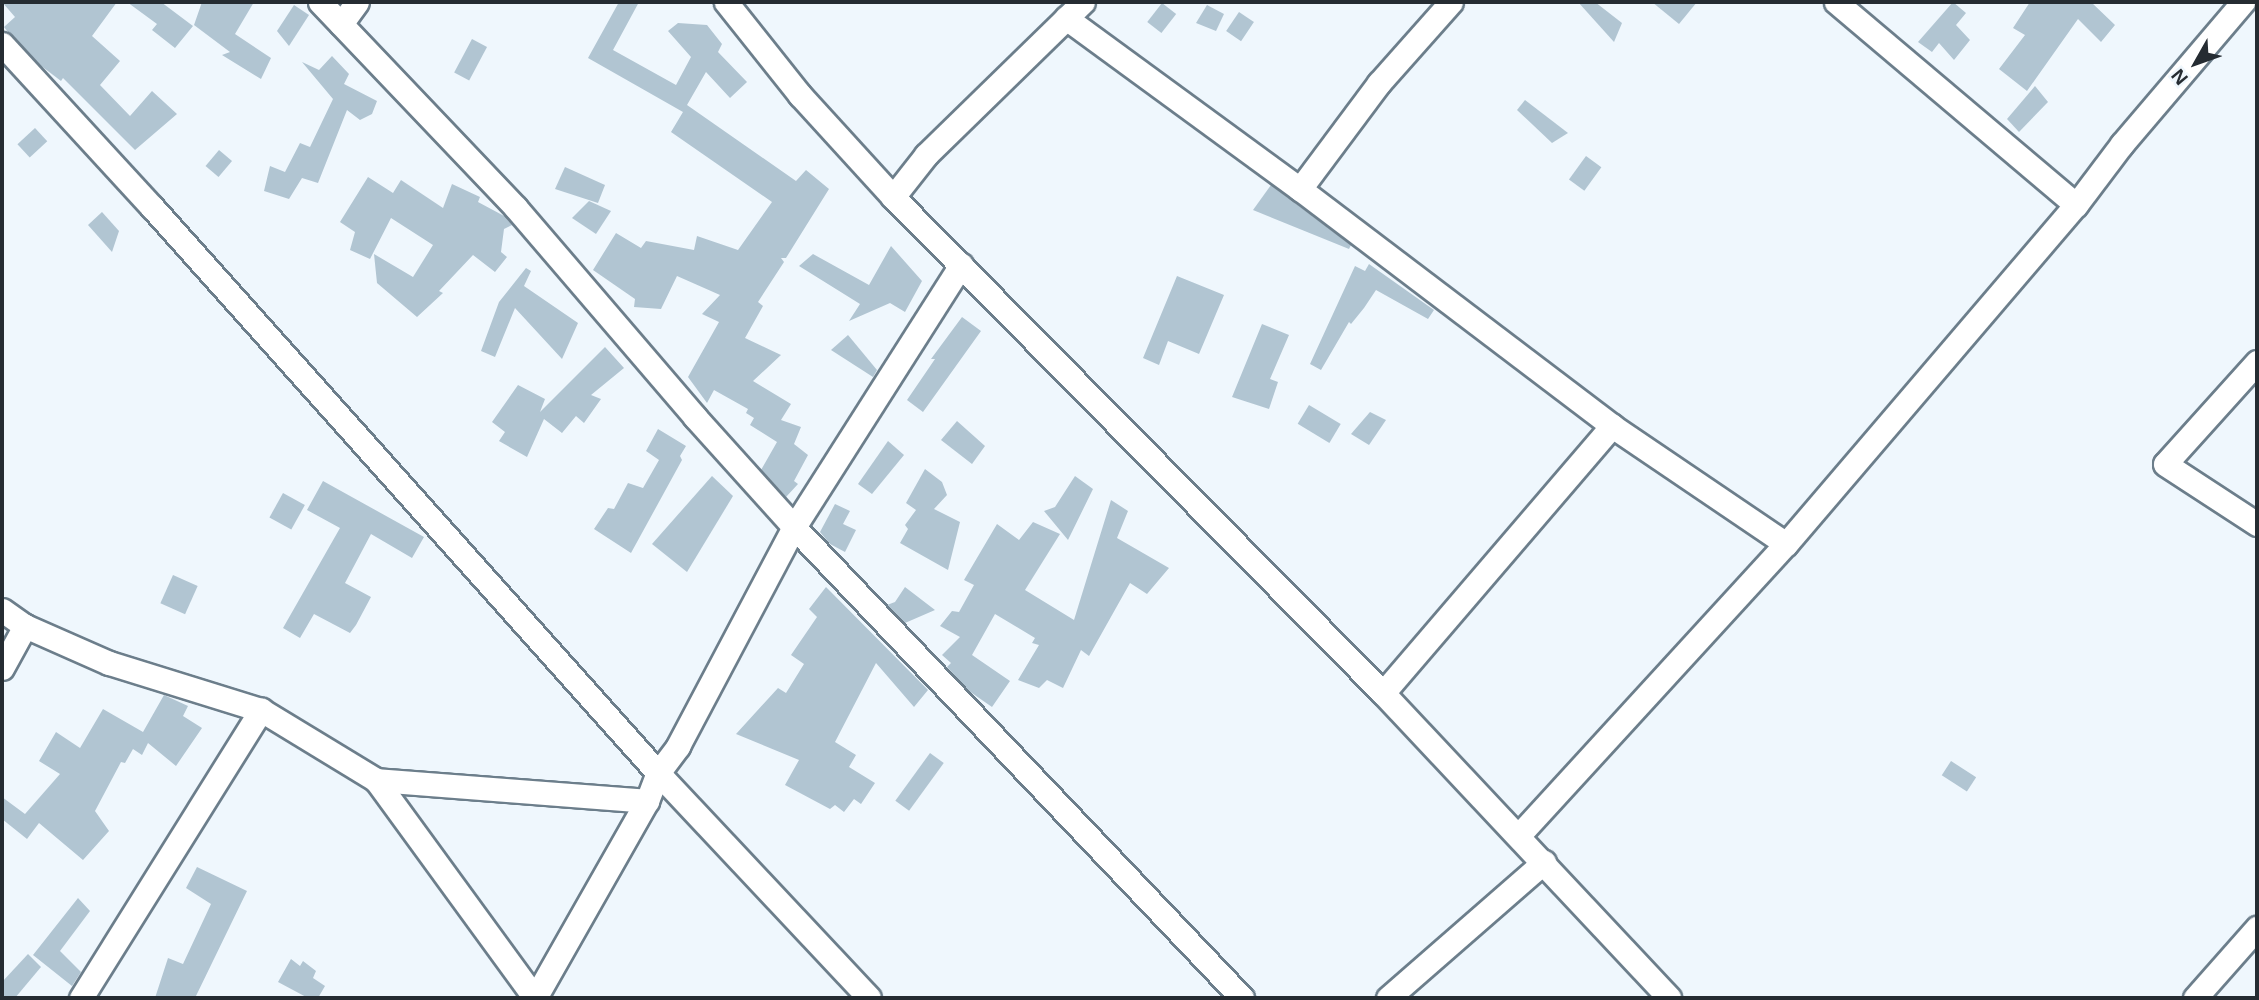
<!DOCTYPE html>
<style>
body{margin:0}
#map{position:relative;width:2259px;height:1000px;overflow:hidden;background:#eff7fd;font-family:Arial,sans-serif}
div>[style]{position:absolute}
.building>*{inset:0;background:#b1c5d2;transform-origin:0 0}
.roads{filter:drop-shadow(2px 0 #6c7e8b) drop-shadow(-2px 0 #6c7e8b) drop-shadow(0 2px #6c7e8b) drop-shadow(0 -2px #6c7e8b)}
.minor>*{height:23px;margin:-11.5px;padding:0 11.5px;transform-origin:11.5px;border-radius:11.5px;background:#fff}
span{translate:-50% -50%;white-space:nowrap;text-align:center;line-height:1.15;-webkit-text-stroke:7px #eff7fd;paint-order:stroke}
.frame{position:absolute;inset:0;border:4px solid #252c32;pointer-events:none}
.north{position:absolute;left:2161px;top:28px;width:70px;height:70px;-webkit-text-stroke:5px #eff7fd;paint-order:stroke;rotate:230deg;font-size:19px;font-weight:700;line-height:28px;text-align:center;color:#252c32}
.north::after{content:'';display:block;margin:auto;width:24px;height:32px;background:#252c32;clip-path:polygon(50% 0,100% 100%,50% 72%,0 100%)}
</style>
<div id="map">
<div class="building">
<i style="clip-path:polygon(2px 2px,117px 2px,92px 36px,120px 61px,100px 85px,130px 116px,152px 91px,177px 114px,135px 150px,63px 78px,61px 81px,40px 65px,8px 32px,4px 27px,15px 17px)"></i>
<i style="clip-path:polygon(127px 2px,161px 2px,193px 26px,175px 48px,152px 30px,157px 24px)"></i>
<i style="clip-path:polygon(202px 2px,254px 2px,235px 34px,271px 58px,261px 79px,222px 55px,230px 52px,194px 25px)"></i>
<i style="clip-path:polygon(619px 2px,639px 2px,613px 50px,676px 85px,691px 57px,668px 31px,678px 23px,707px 25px,722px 44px,718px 52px,747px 82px,730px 98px,706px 72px,687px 105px,796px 181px,806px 170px,829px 189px,786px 258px,781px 258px,784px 262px,758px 302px,763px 306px,745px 338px,781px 355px,753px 381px,791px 404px,781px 420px,801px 427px,794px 444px,808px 455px,794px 481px,798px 484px,786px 497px,761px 470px,777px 442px,750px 425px,754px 418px,746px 413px,748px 409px,714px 390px,707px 403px,688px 377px,719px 322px,702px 314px,720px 295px,677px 276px,661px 309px,634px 307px,635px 299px,593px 270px,616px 233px,641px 248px,646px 241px,694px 250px,697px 236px,738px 250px,772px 202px,671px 132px,683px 112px,588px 58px)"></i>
<i style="clip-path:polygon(1578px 2px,1595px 2px,1622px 23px,1614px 42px)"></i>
<i style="clip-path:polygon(1652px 2px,1697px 2px,1679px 24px)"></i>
<i style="clip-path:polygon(1953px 2px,1966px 13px,1956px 25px,1970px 40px,1954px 60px,1939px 43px,1932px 52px,1918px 42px)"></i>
<i style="clip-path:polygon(2030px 2px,2091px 2px,2115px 25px,2101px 42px,2078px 19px,2027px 91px,1999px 69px,2025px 35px,2013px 28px)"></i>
<i style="left:1162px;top:3px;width:18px;height:24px;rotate:38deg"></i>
<i style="clip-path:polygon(294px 5px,309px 15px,289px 46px,277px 31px)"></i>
<i style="clip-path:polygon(1207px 5px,1224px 14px,1216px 31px,1196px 23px)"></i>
<i style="left:1239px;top:12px;width:18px;height:23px;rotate:34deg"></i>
<i style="left:472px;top:39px;width:17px;height:38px;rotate:28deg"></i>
<i style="clip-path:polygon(332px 56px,349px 74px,344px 84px,377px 101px,372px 114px,360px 120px,347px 110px,318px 183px,302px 178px,289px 199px,264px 191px,270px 166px,285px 172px,300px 143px,310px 147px,333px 99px,302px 62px,319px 70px)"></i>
<i style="clip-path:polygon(2035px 86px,2048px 102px,2019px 132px,2007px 119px)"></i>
<i style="clip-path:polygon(1525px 100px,1568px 133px,1552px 143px,1517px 110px)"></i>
<i style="left:35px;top:128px;width:18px;height:24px;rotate:47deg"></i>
<i style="left:219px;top:150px;width:17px;height:21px;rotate:40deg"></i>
<i style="left:1586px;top:156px;width:19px;height:29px;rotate:36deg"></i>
<i style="clip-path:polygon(565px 167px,605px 185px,598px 203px,555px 189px)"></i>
<i style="clip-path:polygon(368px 177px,393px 193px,401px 180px,443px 208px,452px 184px,480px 197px,478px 202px,506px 217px,512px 225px,504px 229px,501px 252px,507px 257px,495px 272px,473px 255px,439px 291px,443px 293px,417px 317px,377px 283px,374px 254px,413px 277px,433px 245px,391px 218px,370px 259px,350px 250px,355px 232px,340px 222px)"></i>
<i style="clip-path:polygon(1271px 185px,1351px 245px,1349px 249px,1253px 210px)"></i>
<i style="clip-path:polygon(589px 201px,611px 211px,596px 234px,572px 218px)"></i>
<i style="clip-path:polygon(102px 212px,119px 231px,112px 252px,88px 225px)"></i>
<i style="clip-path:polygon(891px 246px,922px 281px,905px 312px,890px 303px,849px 321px,860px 304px,799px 266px,813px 254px,869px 285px)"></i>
<i style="clip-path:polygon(1369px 264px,1434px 310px,1428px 319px,1376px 290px,1364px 308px,1351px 324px,1349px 322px,1321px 370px,1310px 364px,1355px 266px,1365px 271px)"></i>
<i style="clip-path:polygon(526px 268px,531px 271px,524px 286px,578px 323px,562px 359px,515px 308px,495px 357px,481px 351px,499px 302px)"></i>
<i style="clip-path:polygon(1177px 276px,1224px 295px,1199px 354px,1168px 341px,1159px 365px,1143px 358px)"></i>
<i style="clip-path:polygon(962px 317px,981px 331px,923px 412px,907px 400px,935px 359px,931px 359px)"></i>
<i style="clip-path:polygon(1262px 324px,1289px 335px,1270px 379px,1278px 382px,1269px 409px,1232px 397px)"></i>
<i style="clip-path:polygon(848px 335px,877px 370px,873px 377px,831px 350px)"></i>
<i style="clip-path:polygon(605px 347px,624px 368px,591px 395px,601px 399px,584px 423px,576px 416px,562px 433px,544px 419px,527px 457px,499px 441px,505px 432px,492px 422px,518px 385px,545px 399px,540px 412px)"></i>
<i style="left:1309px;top:405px;width:37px;height:22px;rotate:31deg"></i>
<i style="clip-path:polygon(1370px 412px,1386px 420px,1369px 445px,1351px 434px)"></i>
<i style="clip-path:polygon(957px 421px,985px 446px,972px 464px,941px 440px)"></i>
<i style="clip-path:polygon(658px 429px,686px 446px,680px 456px,682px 460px,631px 553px,594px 529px,608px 508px,614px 509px,628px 483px,643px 488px,659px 460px,646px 451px)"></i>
<i style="clip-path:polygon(888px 441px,904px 455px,872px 494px,858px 484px)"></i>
<i style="clip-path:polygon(925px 469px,942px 482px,947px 495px,934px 509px,960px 522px,948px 570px,900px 543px,908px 529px,905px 525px,916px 510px,906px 503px)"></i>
<i style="clip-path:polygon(712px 476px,733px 496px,687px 572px,652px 544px)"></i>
<i style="clip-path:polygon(1075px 476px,1093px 489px,1068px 540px,1044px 511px,1055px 507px)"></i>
<i style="clip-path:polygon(323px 481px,424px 537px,412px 558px,371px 534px,345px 583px,371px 597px,356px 625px,350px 633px,314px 614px,300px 638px,283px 628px,340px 528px,307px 510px)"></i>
<i style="left:283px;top:493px;width:25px;height:28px;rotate:29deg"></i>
<i style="clip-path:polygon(1111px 500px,1128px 511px,1117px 538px,1169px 568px,1147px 594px,1130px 583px,1089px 656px,1081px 650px,1063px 688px,1047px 680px,1039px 688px,1018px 680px,1039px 645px,1032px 643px,1035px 638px,995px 614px,972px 655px,1010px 681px,992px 707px,969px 691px,947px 667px,951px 663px,942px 655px,960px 637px,940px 626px,952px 611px,959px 612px,974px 585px,964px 580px,997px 524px,1019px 540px,1033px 522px,1060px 534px,1025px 590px,1074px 620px)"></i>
<i style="clip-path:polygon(835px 504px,850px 511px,843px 524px,856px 530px,845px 552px,830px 544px,820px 532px)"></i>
<i style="left:173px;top:575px;width:27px;height:31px;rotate:24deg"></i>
<i style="clip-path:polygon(826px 587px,928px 690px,914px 707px,876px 663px,835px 742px,856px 755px,849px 767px,875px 783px,861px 804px,854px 799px,844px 812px,835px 805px,830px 809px,785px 785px,799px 760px,736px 734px,778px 688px,786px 693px,804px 664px,791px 655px,817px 617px,809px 609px)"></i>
<i style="clip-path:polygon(905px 587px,935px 610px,905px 623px,887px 605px,895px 602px)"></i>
<i style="clip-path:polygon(164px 695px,188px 706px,183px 716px,202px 728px,176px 766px,148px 743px,142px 755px,133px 749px,125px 763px,121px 762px,95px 811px,109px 831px,83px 860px,39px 823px,27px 839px,2px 819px,2px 797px,25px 814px,60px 774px,39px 761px,56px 732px,80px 748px,103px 709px,143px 732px)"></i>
<i style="left:930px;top:753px;width:17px;height:59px;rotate:36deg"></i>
<i style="left:1951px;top:761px;width:30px;height:17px;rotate:33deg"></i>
<i style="clip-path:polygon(197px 867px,247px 891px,195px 998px,155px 998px,168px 958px,183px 964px,211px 904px,186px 888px)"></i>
<i style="clip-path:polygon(78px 898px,90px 911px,60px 951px,81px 972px,72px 986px,33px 955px)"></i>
<i style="clip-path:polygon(28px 954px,41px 967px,15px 998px,2px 998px,2px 982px)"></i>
<i style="clip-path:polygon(291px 959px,300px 966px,303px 961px,316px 971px,313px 978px,325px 986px,318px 998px,308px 998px,278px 982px)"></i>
</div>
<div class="roads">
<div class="minor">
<i style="left:320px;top:2px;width:284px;rotate:46.4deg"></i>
<i style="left:516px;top:208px;width:275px;rotate:49.4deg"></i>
<i style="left:695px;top:417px;width:148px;rotate:48deg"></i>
<i style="left:794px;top:527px;width:650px;rotate:46.43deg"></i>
<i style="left:726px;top:2px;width:119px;rotate:51.5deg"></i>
<i style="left:800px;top:95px;width:138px;rotate:47.6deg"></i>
<i style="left:893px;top:197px;width:697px;rotate:45.35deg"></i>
<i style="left:1383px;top:693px;width:418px;rotate:46.8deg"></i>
<i style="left:1836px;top:2px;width:314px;rotate:40.2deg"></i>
<i style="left:1066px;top:18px;width:290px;rotate:36.2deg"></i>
<i style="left:1300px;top:189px;width:392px;rotate:37.2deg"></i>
<i style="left:1612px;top:426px;width:210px;rotate:34.1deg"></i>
<i style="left:341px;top:24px;width:27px;rotate:-54deg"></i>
<i style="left:2px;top:44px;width:222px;rotate:47.4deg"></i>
<i style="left:152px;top:207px;width:759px;rotate:48.2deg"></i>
<i style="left:658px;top:773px;width:308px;rotate:46.8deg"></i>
<i style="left:1300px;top:189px;width:132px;rotate:-53.3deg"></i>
<i style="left:1379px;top:83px;width:108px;rotate:-48.4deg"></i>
<i style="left:893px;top:197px;width:53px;rotate:-51.8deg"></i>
<i style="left:926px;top:155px;width:219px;rotate:-44.3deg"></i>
<i style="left:2257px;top:362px;width:137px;rotate:132deg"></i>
<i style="left:2165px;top:464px;width:110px;rotate:33.1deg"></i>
<i style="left:2px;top:610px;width:28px;rotate:35deg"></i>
<i style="left:25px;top:626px;width:92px;rotate:23.8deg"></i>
<i style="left:109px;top:663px;width:159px;rotate:17.2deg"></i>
<i style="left:261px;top:710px;width:135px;rotate:31.3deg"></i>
<i style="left:376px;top:780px;width:270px;rotate:53.9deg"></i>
<i style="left:2px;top:668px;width:48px;rotate:-61.3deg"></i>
<i style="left:1383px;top:693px;width:352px;rotate:-49.4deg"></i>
<i style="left:376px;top:780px;width:272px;rotate:4.4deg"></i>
<i style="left:1519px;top:835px;width:395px;rotate:-47.5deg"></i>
<i style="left:1786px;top:544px;width:446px;rotate:-49.5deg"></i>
<i style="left:2076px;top:205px;width:76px;rotate:-53deg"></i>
<i style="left:2122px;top:144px;width:187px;rotate:-49.6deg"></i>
<i style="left:81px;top:998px;width:340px;rotate:-58deg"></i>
<i style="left:535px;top:998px;width:227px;rotate:-60.4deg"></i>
<i style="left:647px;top:801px;width:30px;rotate:-69deg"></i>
<i style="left:658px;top:773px;width:34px;rotate:-53deg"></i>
<i style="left:678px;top:746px;width:248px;rotate:-62.1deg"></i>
<i style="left:794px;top:527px;width:311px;rotate:-57.5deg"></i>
<i style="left:1388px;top:998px;width:207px;rotate:-41.1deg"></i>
<i style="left:2195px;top:998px;width:94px;rotate:-48.5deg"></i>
</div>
</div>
<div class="frame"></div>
<div class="north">N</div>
</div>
